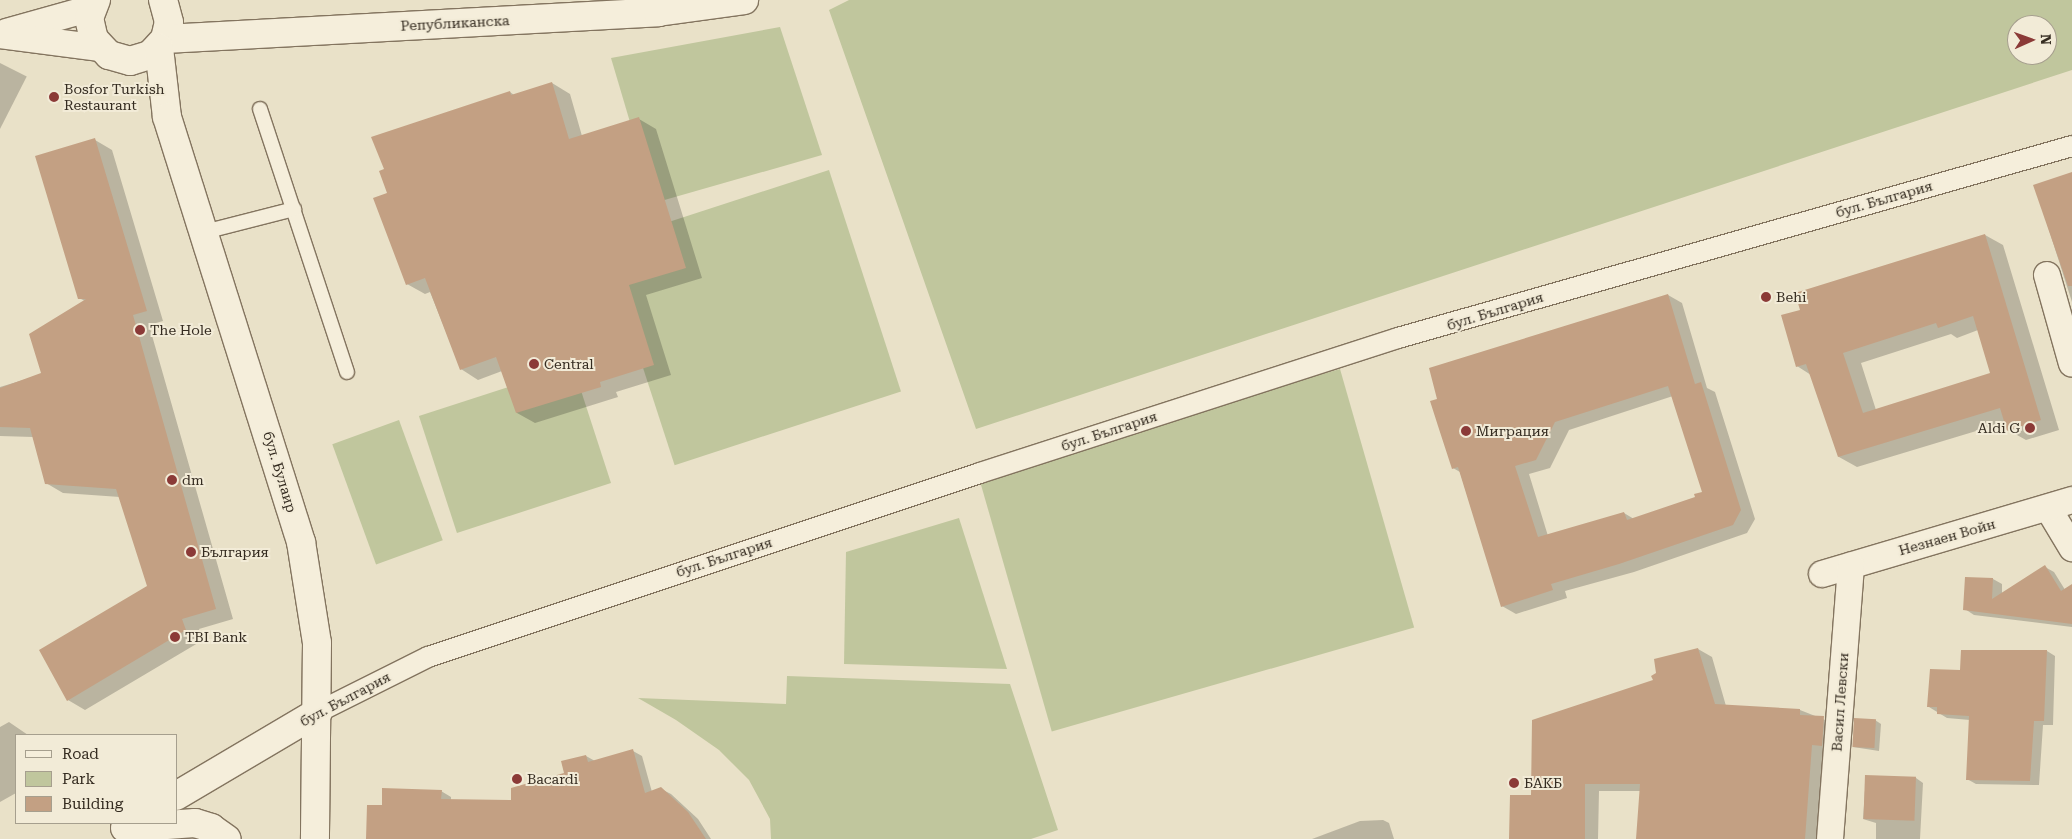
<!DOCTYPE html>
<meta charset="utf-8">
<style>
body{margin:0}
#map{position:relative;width:2072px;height:839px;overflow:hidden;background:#e9e1c8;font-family:"Roboto Serif",serif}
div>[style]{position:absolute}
.green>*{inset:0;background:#c0c69d;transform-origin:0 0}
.shadow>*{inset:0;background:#0003;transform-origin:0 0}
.building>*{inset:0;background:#c3a083;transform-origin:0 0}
.roads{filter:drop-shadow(1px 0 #83745f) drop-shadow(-1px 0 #83745f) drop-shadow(0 1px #83745f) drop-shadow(0 -1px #83745f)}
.service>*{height:14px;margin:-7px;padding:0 7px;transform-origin:7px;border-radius:7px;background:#f5eedb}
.pedestrian>*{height:20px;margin:-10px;padding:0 10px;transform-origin:10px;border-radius:10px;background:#f5eedb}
.minor>*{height:26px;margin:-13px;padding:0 13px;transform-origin:13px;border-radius:13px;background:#f5eedb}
.secondary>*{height:28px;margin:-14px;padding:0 14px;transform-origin:14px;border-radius:14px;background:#f5eedb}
.dots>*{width:14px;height:14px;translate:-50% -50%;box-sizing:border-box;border:2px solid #f2ebd7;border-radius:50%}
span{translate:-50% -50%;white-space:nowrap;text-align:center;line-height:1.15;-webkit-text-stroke:4px #f2ebd7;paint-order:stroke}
.street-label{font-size:14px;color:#352c21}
.poi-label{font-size:14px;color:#352c21}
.left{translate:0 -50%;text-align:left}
.right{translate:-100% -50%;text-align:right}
.legend{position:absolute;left:15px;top:734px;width:162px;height:90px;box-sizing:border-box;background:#f2ebd7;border:1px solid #a69f8e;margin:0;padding:6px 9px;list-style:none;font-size:15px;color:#352c21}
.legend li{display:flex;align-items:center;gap:10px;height:25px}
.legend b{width:25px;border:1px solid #a69f8e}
.north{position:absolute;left:2007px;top:15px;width:50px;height:50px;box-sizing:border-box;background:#f2ebd7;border:1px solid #a69f8e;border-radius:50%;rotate:88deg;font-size:14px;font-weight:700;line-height:20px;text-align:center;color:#352c21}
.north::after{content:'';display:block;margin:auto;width:18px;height:22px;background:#8b3a37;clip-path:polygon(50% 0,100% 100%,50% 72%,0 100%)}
</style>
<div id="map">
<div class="green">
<i style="clip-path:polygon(evenodd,849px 0,2072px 0,2072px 70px,976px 429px,829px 10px,849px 0,2017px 25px,2047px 25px,2047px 55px,2017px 55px,2017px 25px)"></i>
<i style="clip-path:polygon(780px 27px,822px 155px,654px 203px,611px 58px)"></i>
<i style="left:829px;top:170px;width:233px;height:238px;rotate:72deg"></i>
<i style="left:573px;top:366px;width:123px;height:162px;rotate:72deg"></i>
<i style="left:1340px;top:369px;width:269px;height:377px;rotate:74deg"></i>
<i style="left:399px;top:420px;width:128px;height:71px;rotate:70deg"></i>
<i style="clip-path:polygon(959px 518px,1007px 669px,844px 664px,846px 552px)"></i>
<i style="clip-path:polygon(787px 676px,1010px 684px,1058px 830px,1031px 839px,771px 839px,770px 819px,749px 780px,719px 750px,676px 720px,638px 698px,786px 704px)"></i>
</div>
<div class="shadow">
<i style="left:0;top:63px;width:30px;height:248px;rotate:27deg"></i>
<i style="clip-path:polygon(552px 83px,570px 94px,582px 136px,639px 119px,656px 129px,702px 278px,646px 295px,671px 375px,616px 392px,618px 397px,535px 423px,517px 413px,502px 371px,478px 380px,461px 369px,430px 292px,425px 294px,407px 284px,388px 193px,510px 92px,514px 95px)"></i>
<i style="clip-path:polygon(95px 140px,112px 150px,163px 321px,149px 325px,233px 619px,199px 629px,203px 640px,85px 710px,68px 700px,148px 587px,120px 497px,63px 493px,46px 483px,33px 437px,0 436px,0 387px,43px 374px,85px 301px,79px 298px)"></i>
<i style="clip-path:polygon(2072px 174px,2072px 302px,2035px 186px)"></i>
<i style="clip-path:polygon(evenodd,1985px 235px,2003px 245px,2059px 430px,2026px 440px,2008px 430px,2006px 422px,1857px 467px,1839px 457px,1811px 375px,1797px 366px,1802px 310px,1985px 235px,1978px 330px,1991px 374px,1876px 410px,1861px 363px,1951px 334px,1957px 338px,1978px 330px)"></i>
<i style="clip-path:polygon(evenodd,1668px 295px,1682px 303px,1707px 388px,1715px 392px,1755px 519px,1747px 533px,1634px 572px,1565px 591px,1567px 598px,1516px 614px,1502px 606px,1460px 472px,1453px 468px,1668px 295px,1673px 396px,1703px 493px,1697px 498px,1634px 519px,1624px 513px,1548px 536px,1529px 474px,1550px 468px,1569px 430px,1673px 396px)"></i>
<i style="clip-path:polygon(2045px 567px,2054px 572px,2072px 601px,2072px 627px,1974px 615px,1965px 609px,1966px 578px,1993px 579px,2002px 584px,2002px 595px)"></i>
<i style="clip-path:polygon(1698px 649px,1712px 657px,1726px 706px,1800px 710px,1838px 725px,1819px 839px,1637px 839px,1641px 791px,1599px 791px,1598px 839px,1510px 839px,1532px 797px,1654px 681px)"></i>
<i style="clip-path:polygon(2047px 651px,2055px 656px,2053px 725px,2043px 725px,2039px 785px,1976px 784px,1967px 779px,1970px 720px,1947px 718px,1929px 707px,1961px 672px)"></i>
<i style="clip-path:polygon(1875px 720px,1881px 724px,1879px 751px,1853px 747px)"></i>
<i style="clip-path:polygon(9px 722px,28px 735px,16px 735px,16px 793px,0 802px,0 727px)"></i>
<i style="clip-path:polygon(633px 751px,642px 756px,652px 792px,661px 789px,671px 794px,698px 819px,711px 839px,367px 839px,441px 791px,451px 797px,451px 801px,512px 801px,566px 773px,586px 756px,595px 761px)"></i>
<i style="clip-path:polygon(1866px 776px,1916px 778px,1923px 783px,1920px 839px,1876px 839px,1876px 823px,1863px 819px)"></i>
<i style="clip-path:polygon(1383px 820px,1389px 823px,1394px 839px,1312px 839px,1360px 821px)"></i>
</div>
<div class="building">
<i style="clip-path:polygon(552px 82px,569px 139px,639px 117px,686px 268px,629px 285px,654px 365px,600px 382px,601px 387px,516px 413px,496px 357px,460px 370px,425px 278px,406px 285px,373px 198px,387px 193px,379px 171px,384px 169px,371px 137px,510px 91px,511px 95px)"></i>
<i style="clip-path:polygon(95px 138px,147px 311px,133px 315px,216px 609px,182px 619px,186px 630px,67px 701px,39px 650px,147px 586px,116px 489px,45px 484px,30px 428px,0 427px,0 388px,41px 373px,29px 334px,86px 299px,78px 299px,35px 156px)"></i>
<i style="clip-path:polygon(2072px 172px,2072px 286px,2068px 286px,2033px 185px)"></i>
<i style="clip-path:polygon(evenodd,1985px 234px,2041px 420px,2007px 431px,2000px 408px,1838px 457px,1806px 364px,1796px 367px,1781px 315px,1800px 310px,1795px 293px,1985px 234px,1973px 316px,1990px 373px,1863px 413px,1843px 353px,1936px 323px,1938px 328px,1973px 316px)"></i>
<i style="clip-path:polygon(evenodd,1668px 294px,1695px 384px,1701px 382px,1741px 510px,1733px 525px,1619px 564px,1551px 584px,1553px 590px,1501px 607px,1458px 467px,1452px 469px,1438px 426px,1430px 401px,1437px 399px,1429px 368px,1668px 294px,1668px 386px,1702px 492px,1694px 494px,1695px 497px,1627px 520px,1624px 512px,1538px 537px,1515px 466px,1536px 460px,1555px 422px,1668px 386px)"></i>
<i style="clip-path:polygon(2045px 565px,2061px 591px,2072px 584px,2072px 624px,1963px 610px,1965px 577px,1993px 578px,1992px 599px)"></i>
<i style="clip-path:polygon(1698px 648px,1715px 704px,1800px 709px,1800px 715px,1824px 716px,1822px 746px,1812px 745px,1805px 839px,1636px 839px,1640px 784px,1585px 784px,1585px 839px,1509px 839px,1510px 795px,1531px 795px,1532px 720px,1653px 680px,1651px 676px,1656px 673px,1654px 659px)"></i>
<i style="clip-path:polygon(1961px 650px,2047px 650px,2044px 721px,2034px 721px,2030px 781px,1966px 780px,1969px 716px,1937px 714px,1937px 707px,1927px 707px,1930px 669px,1960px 670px)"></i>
<i style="left:1854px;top:718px;width:22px;height:29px;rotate:3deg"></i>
<i style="clip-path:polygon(633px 749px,645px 793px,661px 787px,688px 812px,706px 839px,366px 839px,367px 805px,382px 805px,382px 788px,442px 790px,441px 799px,511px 800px,511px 788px,564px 773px,561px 761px,586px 755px,588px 762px)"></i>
<i style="left:1865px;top:775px;width:51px;height:44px;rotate:2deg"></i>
</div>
<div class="roads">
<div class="service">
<i style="left:260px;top:109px;width:277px;rotate:71.7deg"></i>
<i style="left:204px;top:232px;width:93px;rotate:-14.3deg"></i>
</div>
<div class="pedestrian">
<i style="left:318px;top:712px;width:123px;rotate:-26.6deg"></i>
<i style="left:428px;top:657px;width:582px;rotate:-18.43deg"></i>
<i style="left:980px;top:473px;width:439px;rotate:-17.9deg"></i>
<i style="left:1398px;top:338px;width:701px;rotate:-15.9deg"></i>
</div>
<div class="minor">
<i style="left:6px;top:32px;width:89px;rotate:-15.6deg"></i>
<i style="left:0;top:35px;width:101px;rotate:7.4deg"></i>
<i style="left:2047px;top:275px;width:92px;rotate:74.3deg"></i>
<i style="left:2048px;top:508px;width:47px;rotate:59deg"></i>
<i style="left:1822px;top:574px;width:261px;rotate:-16.5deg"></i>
<i style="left:1830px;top:839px;width:274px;rotate:-85.6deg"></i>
</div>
<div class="secondary">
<i style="left:96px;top:0;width:19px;rotate:111deg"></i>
<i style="left:89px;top:18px;width:22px;rotate:77deg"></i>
<i style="left:94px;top:39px;width:22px;rotate:47deg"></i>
<i style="left:109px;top:55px;width:22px;rotate:16deg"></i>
<i style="left:130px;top:61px;width:21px;rotate:-17deg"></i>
<i style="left:150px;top:55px;width:22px;rotate:-47deg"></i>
<i style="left:165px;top:39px;width:17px;rotate:-77deg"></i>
<i style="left:169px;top:22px;width:23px;rotate:-105deg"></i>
<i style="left:165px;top:39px;width:494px;rotate:-3.1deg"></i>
<i style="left:658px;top:12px;width:87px;rotate:-7.9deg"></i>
<i style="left:159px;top:48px;width:69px;rotate:83.4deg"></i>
<i style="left:167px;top:117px;width:446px;rotate:72.5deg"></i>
<i style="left:301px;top:542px;width:102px;rotate:81deg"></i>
<i style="left:317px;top:643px;width:196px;rotate:90.6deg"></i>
<i style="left:176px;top:796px;width:165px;rotate:-30.6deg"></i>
<i style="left:125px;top:828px;width:70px;rotate:-4.1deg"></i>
<i style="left:195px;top:823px;width:17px;rotate:17deg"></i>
<i style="left:211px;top:828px;width:19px;rotate:35deg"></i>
</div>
</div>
<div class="dots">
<i style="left:54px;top:97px;background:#8b3a37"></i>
<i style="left:1766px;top:297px;background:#8b3a37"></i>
<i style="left:140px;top:330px;background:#8b3a37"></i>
<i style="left:534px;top:364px;background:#8b3a37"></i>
<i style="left:2030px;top:428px;background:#8b3a37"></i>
<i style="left:1466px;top:431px;background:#8b3a37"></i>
<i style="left:172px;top:480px;background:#8b3a37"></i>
<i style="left:191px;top:552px;background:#8b3a37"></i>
<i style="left:175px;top:637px;background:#8b3a37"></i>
<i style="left:517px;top:779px;background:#8b3a37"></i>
<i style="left:1514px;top:783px;background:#8b3a37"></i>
</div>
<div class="street-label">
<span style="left:455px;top:23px;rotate:-3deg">Републиканска</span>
<span style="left:1884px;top:199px;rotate:-16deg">бул. България</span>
<span style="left:1495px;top:311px;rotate:-17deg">бул. България</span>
<span style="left:1109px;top:431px;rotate:-18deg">бул. България</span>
<span style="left:280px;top:472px;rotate:73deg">бул. Булаир</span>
<span style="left:1947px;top:537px;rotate:-16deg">Незнаен Войн</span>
<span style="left:724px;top:557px;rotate:-18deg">бул. България</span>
<span style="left:345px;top:699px;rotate:-28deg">бул. България</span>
<span style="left:1840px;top:702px;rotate:-86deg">Васил Левски</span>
</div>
<div class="poi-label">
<span class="left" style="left:64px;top:97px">Bosfor Turkish<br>Restaurant</span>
<span class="left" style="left:1776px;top:297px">Behi</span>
<span class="left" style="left:150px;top:330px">The Hole</span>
<span class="left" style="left:544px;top:364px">Central</span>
<span class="right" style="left:2020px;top:428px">Aldi G</span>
<span class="left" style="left:1476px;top:431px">Миграция</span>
<span class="left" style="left:182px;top:480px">dm</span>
<span class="left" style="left:201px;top:552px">България</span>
<span class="left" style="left:185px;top:637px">TBI Bank</span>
<span class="left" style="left:527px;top:779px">Bacardi</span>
<span class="left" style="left:1524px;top:783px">БАКБ</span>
</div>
<ul class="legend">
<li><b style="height:6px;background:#f5eedb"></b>Road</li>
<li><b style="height:14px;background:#c0c69d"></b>Park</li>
<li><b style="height:14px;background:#c3a083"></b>Building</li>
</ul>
<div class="north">N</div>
</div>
